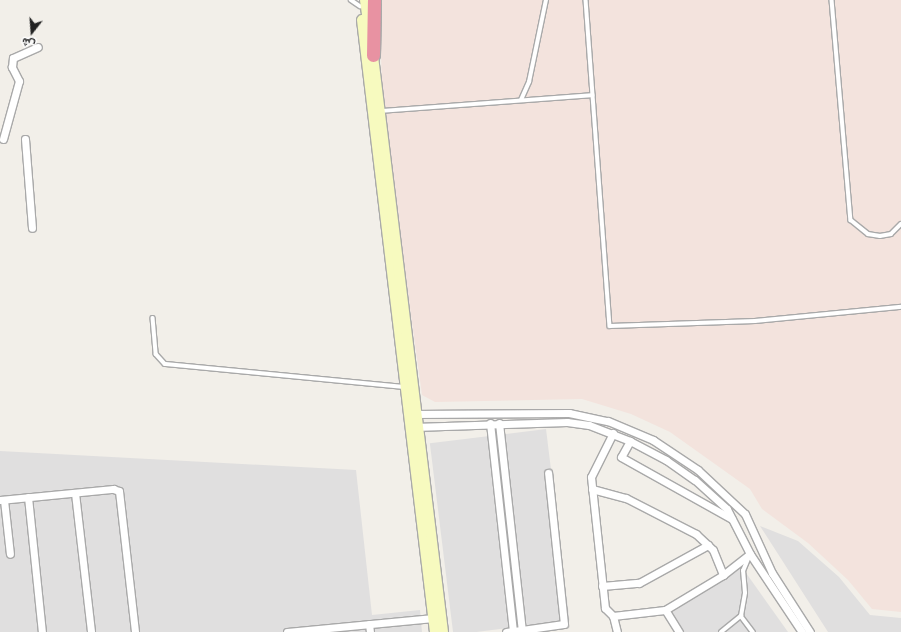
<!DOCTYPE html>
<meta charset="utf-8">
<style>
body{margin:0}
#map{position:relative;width:901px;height:632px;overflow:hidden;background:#f2efe9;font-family:Barlow,Vazirmatn,sans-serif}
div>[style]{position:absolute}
.residential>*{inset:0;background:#e0dfdf;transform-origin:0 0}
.military>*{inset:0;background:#f3e3dd}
.roads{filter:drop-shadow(1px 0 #a9a9a9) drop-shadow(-1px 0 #a9a9a9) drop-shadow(0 1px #a9a9a9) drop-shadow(0 -1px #a9a9a9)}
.service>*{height:3.5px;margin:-1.75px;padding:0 1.75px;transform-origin:1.75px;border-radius:1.75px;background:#fff}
.minor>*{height:7px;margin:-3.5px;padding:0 3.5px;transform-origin:3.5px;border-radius:3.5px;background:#fff}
.secondary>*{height:10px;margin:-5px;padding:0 5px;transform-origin:5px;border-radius:5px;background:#f7fabf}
.motorway>*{height:13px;margin:-6.5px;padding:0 6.5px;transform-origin:6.5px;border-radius:6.5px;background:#e892a2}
span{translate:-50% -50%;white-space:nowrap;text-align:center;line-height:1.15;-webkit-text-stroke:4px #fff;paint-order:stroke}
.north{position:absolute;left:12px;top:12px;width:40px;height:40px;-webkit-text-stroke:3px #fff;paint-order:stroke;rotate:197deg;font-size:11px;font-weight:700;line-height:16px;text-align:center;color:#222}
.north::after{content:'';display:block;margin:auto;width:14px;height:18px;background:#222;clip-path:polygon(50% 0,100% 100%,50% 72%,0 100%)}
</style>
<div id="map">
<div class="residential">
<i style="left:546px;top:429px;width:193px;height:117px;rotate:83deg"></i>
<i style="clip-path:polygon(0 451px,356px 470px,372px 615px,420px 610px,422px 632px,0 632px)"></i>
<i style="clip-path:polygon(760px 526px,798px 541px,839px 577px,870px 615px,901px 618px,901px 632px,828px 632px)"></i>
<i style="clip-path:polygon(741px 566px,788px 632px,684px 632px,671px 613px)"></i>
</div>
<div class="military">
<i style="clip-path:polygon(379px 0,901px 0,901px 612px,872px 609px,848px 580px,808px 543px,762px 509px,750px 489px,670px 432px,631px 414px,582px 399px,435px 402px,422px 395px,383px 111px)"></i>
</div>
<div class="roads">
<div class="service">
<i style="left:351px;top:0;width:11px;rotate:34deg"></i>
<i style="left:586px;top:0;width:327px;rotate:85.8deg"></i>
<i style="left:610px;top:326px;width:145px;rotate:-2deg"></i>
<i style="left:755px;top:321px;width:147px;rotate:-5.5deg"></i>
<i style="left:832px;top:0;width:221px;rotate:85.1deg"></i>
<i style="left:851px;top:220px;width:22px;rotate:39deg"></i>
<i style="left:868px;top:234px;width:12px;rotate:9deg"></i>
<i style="left:880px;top:236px;width:11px;rotate:-10deg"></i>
<i style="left:891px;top:234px;width:14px;rotate:-45deg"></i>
<i style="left:521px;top:100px;width:20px;rotate:-66deg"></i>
<i style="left:529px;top:82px;width:84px;rotate:-78.3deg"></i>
<i style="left:381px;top:111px;width:212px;rotate:-4.3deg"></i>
<i style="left:153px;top:318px;width:36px;rotate:85deg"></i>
<i style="left:156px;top:354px;width:13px;rotate:48deg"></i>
<i style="left:165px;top:364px;width:241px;rotate:5.5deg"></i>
<i style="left:741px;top:616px;width:20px;rotate:53deg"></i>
<i style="left:721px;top:632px;width:26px;rotate:-39deg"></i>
<i style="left:741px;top:616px;width:23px;rotate:-80deg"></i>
<i style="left:745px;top:593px;width:22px;rotate:-95deg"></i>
<i style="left:743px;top:571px;width:15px;rotate:-67deg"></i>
</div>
<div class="minor">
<i style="left:3px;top:139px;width:60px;rotate:-74.6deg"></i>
<i style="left:19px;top:81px;width:16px;rotate:-117deg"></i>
<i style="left:12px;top:67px;width:9px;rotate:-84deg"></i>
<i style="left:13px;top:58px;width:27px;rotate:-24deg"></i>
<i style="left:25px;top:139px;width:89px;rotate:85.5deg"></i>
<i style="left:412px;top:414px;width:157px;rotate:-0.4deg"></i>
<i style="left:569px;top:413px;width:40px;rotate:12deg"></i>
<i style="left:608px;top:421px;width:49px;rotate:22.9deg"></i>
<i style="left:653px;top:440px;width:54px;rotate:33.7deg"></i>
<i style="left:698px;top:470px;width:64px;rotate:43.1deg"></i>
<i style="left:745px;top:514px;width:65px;rotate:65.4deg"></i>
<i style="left:772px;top:573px;width:70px;rotate:57.2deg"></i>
<i style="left:490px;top:423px;width:209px;rotate:83.7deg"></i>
<i style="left:513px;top:631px;width:7px;rotate:172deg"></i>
<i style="left:499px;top:423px;width:208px;rotate:83.7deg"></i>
<i style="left:522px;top:630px;width:9px;rotate:174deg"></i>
<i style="left:414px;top:427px;width:153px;rotate:-1.9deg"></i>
<i style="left:567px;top:422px;width:22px;rotate:8deg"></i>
<i style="left:589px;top:425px;width:44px;rotate:21.3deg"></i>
<i style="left:630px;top:441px;width:41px;rotate:27.8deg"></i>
<i style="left:666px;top:460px;width:35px;rotate:35deg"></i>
<i style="left:695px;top:480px;width:43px;rotate:42.2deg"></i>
<i style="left:727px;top:509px;width:51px;rotate:62.9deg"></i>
<i style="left:750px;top:554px;width:94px;rotate:56.3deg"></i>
<i style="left:613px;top:433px;width:49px;rotate:116.6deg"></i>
<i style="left:591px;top:477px;width:132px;rotate:83.9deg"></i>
<i style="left:605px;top:608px;width:11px;rotate:45deg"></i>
<i style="left:613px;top:616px;width:52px;rotate:-6.6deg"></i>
<i style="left:630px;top:441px;width:18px;rotate:119deg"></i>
<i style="left:621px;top:457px;width:127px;rotate:29.2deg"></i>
<i style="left:592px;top:489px;width:35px;rotate:15deg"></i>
<i style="left:626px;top:498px;width:79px;rotate:27.2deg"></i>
<i style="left:696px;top:534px;width:23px;rotate:43deg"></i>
<i style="left:713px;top:550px;width:27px;rotate:68deg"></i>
<i style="left:75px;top:493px;width:140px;rotate:83.4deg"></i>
<i style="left:28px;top:497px;width:136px;rotate:84.1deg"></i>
<i style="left:0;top:500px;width:114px;rotate:-5.6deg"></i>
<i style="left:113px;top:489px;width:6px;rotate:18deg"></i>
<i style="left:119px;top:491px;width:142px;rotate:83.5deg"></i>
<i style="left:4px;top:500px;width:54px;rotate:83.7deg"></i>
<i style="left:602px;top:586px;width:37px;rotate:-5deg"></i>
<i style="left:639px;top:583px;width:79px;rotate:-28.8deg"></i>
<i style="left:613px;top:616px;width:16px;rotate:76deg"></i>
<i style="left:369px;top:624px;width:8px;rotate:83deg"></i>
<i style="left:522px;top:630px;width:42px;rotate:-8.1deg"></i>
<i style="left:564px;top:624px;width:152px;rotate:-96deg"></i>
<i style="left:287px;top:632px;width:147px;rotate:-5.5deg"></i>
<i style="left:679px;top:632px;width:26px;rotate:-122deg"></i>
<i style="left:665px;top:610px;width:68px;rotate:-31.1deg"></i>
<i style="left:723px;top:575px;width:34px;rotate:-38deg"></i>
</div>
<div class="secondary">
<i style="left:365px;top:0;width:29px;rotate:82deg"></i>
<i style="left:362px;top:20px;width:616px;rotate:83.2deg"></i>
<i style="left:372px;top:48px;width:588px;rotate:83.07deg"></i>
</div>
<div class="motorway">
<i style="left:373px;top:55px;width:55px;rotate:-89deg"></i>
</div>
</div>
<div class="north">ش</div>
</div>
